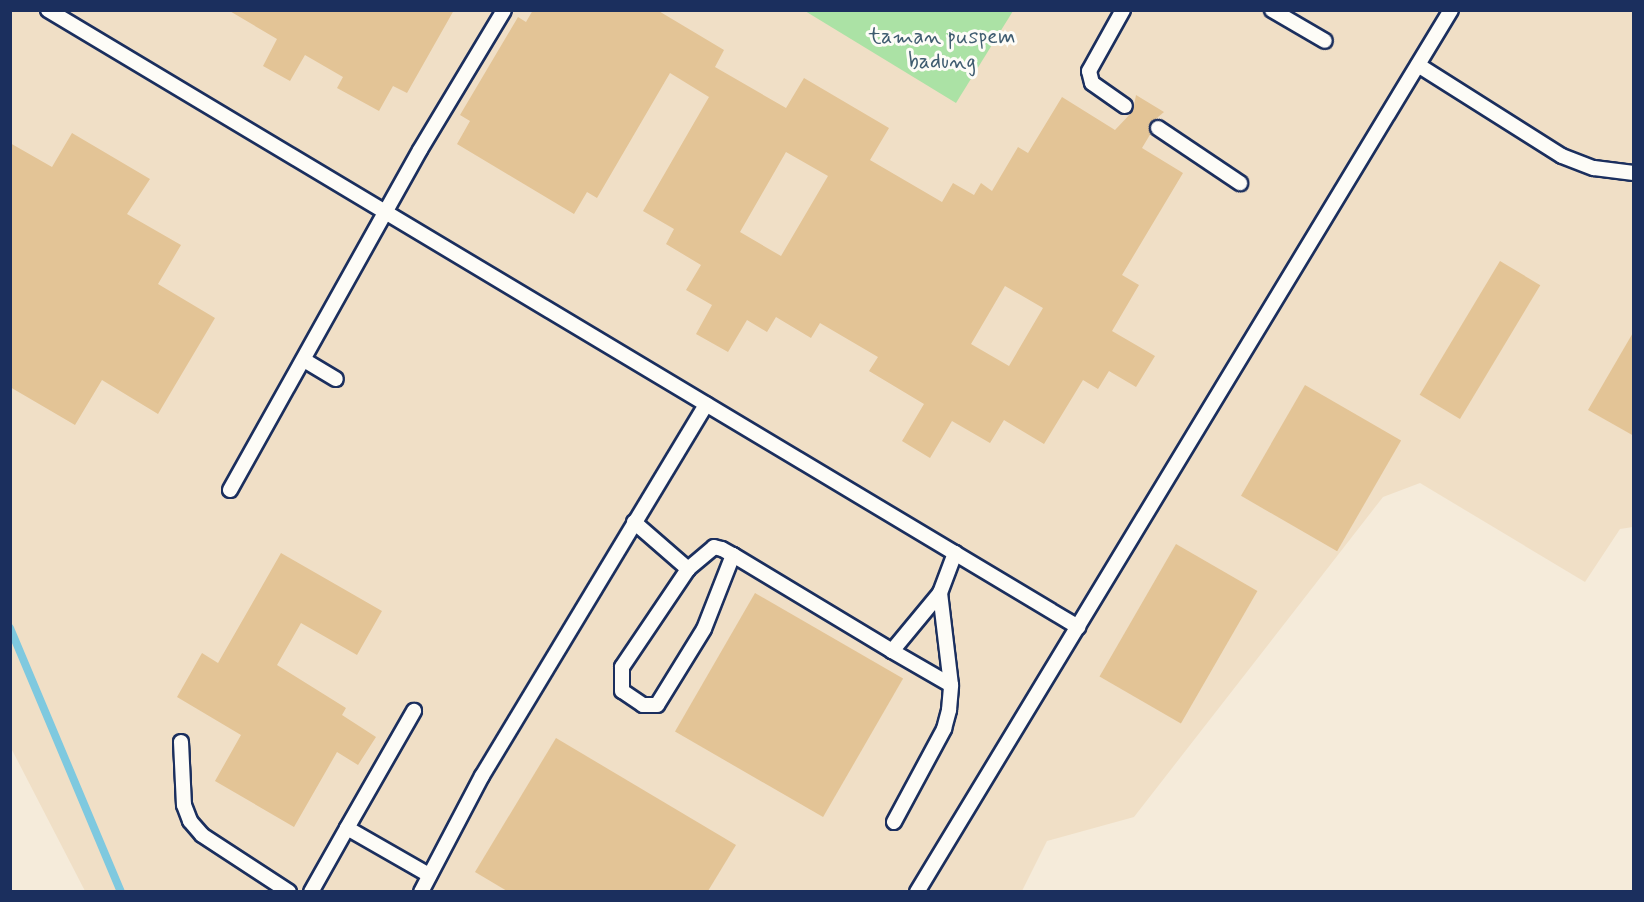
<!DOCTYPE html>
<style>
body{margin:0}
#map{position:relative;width:1644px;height:902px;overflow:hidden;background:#f5ebda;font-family:Mynerve,sans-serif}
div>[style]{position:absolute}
.built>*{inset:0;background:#f0dfc6}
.green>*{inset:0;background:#abe2a5}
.stream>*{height:8px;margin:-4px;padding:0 4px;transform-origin:4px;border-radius:4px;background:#7fc9df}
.building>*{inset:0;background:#e3c496;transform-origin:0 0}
.roads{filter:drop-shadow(2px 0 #1b2f5e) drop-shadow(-2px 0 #1b2f5e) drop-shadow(0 2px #1b2f5e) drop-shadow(0 -2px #1b2f5e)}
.service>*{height:14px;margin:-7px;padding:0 7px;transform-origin:7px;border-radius:7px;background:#fdfcf7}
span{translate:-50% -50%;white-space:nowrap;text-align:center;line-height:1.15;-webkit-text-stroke:6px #fdfcf7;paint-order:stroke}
.park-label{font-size:22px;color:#3f5c70}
.frame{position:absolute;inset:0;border:12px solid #1b2f5e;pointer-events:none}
</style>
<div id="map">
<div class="built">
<i style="clip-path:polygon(11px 11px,1633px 11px,1633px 527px,1620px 529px,1585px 582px,1420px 483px,1383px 497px,1134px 817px,1047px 841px,1022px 891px,85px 891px,11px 748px)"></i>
</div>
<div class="green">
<i style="clip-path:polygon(805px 11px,1013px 11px,956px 103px)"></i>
</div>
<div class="stream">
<i style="left:10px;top:628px;width:286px;rotate:67.2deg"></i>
</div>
<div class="building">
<i style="clip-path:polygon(228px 10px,454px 10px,407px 93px,393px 86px,379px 111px,337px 88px,343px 77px,305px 55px,290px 81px,263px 66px,277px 39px)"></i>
<i style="clip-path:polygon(evenodd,533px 10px,657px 10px,724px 50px,715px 67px,786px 108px,804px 78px,889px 128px,870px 160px,942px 202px,953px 183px,974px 195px,981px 183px,992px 191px,1018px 147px,1028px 153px,1062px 97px,1115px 130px,1133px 111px,1136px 95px,1164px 112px,1150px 124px,1151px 133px,1142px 148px,1183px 173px,1122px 275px,1139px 285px,1112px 331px,1155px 356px,1136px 387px,1109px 371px,1098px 389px,1083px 380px,1044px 444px,1004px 420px,990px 443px,952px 421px,930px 458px,902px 441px,924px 404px,869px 371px,878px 357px,820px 323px,811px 338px,776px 317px,767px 332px,747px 320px,728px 352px,696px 334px,712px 305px,686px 290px,701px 265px,666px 244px,674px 229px,643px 211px,709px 97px,670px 73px,597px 198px,587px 192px,574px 214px,457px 144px,470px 121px,460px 115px,518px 17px,526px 22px,533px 10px,786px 152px,828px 176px,781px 256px,740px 232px,786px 152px,533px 10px,1005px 286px,1043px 308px,1009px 366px,971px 344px,1005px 286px)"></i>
<i style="clip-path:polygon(72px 133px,150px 179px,127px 214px,181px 245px,158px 284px,215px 318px,158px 414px,102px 380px,75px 425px,10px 387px,10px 143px,52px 167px)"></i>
<i style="left:1500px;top:261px;width:47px;height:156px;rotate:31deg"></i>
<i style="clip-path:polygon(1634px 331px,1634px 436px,1588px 410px)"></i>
<i style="left:1305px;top:385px;width:111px;height:128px;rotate:30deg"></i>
<i style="left:1176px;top:544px;width:94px;height:153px;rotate:30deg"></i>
<i style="clip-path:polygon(281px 553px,382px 611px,357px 655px,301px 623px,277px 665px,346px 708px,342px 715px,376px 737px,358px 765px,337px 752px,294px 827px,215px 781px,241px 735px,177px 697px,202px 653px,218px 663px)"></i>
<i style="left:755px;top:593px;width:171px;height:160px;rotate:30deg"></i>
<i style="clip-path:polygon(556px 738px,736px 845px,708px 891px,507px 891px,475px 872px)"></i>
</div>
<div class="roads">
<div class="service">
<i style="left:48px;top:10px;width:1201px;rotate:30.92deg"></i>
<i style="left:1123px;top:10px;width:70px;rotate:119.1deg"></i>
<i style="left:1089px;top:71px;width:12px;rotate:76deg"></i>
<i style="left:1092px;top:83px;width:40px;rotate:34.9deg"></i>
<i style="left:1272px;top:10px;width:61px;rotate:30.3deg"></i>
<i style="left:1418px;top:65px;width:170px;rotate:32.3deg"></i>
<i style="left:1562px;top:156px;width:34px;rotate:21deg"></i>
<i style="left:1594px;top:168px;width:40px;rotate:7.1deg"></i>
<i style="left:1158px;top:128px;width:99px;rotate:33.9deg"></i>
<i style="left:304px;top:360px;width:37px;rotate:31deg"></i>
<i style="left:230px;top:490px;width:389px;rotate:-60.8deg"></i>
<i style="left:420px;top:150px;width:163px;rotate:-59deg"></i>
<i style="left:634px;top:522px;width:72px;rotate:41deg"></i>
<i style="left:733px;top:555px;width:79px;rotate:111.4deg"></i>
<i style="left:704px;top:629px;width:89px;rotate:121.7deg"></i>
<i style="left:657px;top:705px;width:14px;rotate:180deg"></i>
<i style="left:643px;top:705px;width:25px;rotate:-146deg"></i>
<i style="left:622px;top:691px;width:24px;rotate:-90deg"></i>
<i style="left:622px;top:667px;width:118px;rotate:-56deg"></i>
<i style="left:688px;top:569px;width:34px;rotate:-40deg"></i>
<i style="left:714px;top:547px;width:8px;rotate:14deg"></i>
<i style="left:722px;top:549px;width:13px;rotate:29deg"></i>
<i style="left:733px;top:555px;width:186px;rotate:31.1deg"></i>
<i style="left:892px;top:651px;width:68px;rotate:30deg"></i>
<i style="left:892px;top:651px;width:75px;rotate:-50.4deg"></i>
<i style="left:940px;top:593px;width:43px;rotate:-69.4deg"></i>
<i style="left:181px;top:742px;width:63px;rotate:87.3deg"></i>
<i style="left:184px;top:805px;width:17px;rotate:69deg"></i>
<i style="left:190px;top:821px;width:18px;rotate:49deg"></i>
<i style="left:202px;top:835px;width:104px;rotate:33.2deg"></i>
<i style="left:894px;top:822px;width:106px;rotate:-61.7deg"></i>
<i style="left:944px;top:729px;width:20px;rotate:-75deg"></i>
<i style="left:949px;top:710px;width:25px;rotate:-85deg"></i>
<i style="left:951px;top:685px;width:93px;rotate:-96.8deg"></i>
<i style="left:347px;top:828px;width:135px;rotate:-60.2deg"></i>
<i style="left:311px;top:892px;width:73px;rotate:-60.6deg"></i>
<i style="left:347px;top:828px;width:95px;rotate:29.8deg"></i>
<i style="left:421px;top:892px;width:131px;rotate:-62.3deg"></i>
<i style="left:482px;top:776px;width:434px;rotate:-58.9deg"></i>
<i style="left:917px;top:892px;width:1031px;rotate:-58.81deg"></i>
</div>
</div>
<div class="park-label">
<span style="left:942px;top:50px">taman puspem<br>badung</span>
</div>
<div class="frame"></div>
</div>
